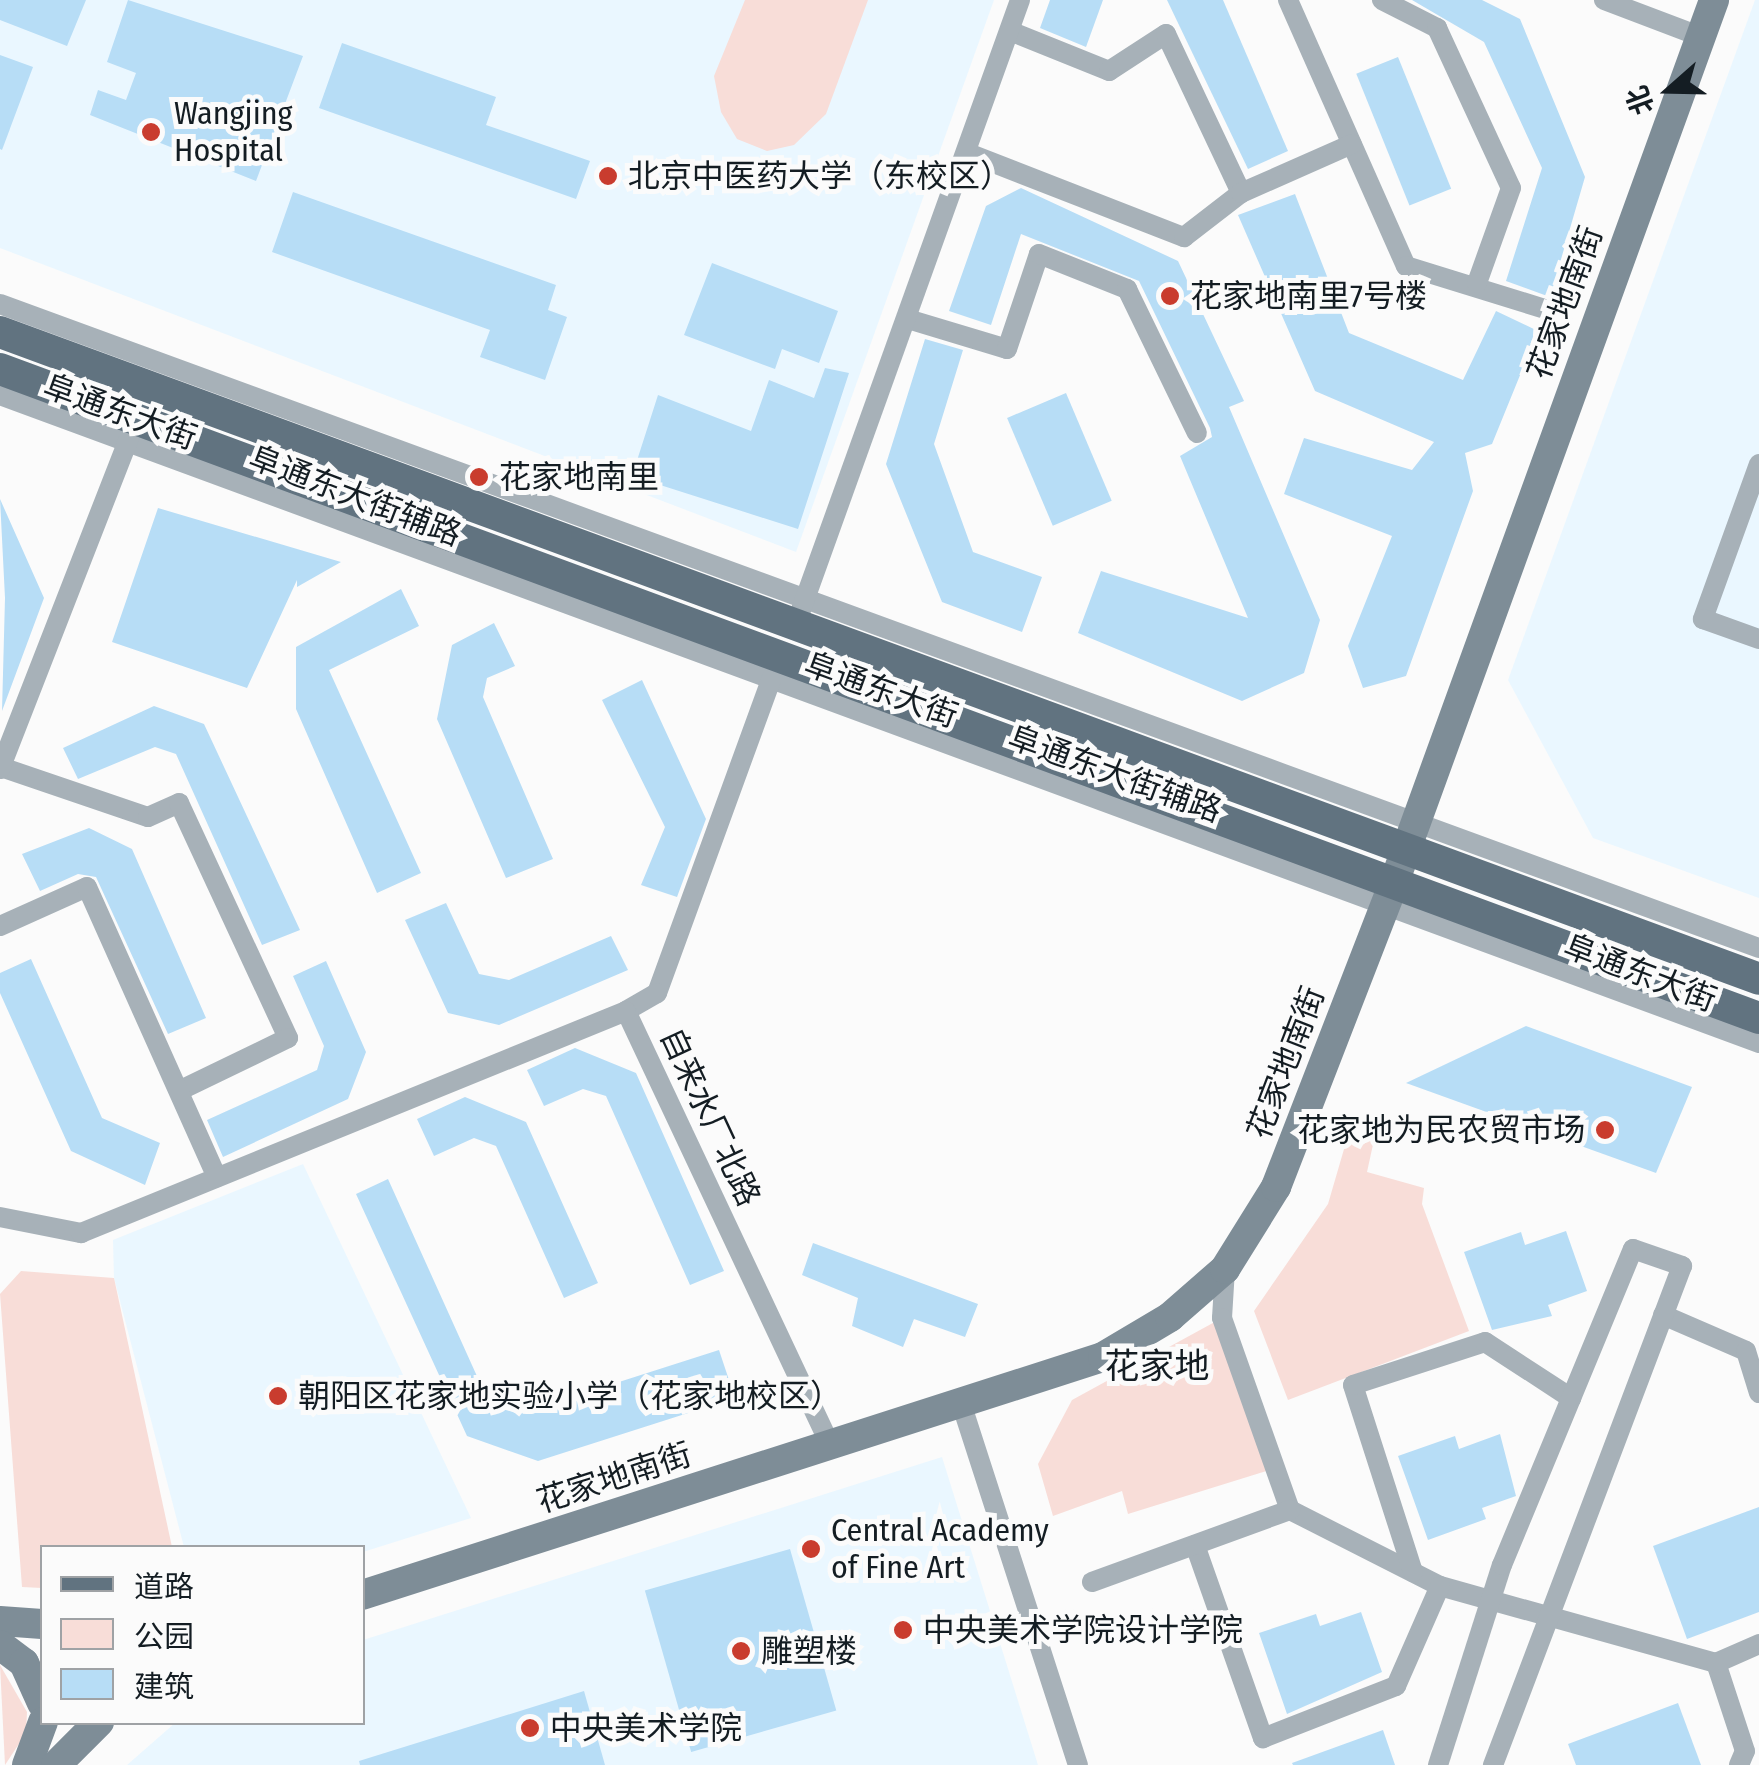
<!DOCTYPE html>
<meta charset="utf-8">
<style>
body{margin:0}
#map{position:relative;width:1759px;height:1765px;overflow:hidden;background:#fbfbfb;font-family:"Fira Sans Condensed","Noto Sans SC",sans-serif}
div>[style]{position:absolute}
.built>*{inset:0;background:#eaf7ff}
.green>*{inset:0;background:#f8ddd8}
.building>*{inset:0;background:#b7ddf6;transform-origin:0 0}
.street>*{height:20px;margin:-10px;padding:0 10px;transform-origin:10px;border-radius:10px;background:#a7b1b8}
.secondary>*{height:30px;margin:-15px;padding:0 15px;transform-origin:15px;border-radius:15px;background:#7e8d97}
.primary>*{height:32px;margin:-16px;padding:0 16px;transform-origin:16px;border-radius:16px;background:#617380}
.dots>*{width:28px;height:28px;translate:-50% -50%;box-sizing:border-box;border:5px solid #fbfbfb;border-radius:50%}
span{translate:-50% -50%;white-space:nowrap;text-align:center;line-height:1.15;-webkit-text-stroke:10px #fbfbfb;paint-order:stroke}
.poi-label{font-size:32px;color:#141d23}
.left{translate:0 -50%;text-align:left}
.right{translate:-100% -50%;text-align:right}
.street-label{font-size:32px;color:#141d23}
.neighbourhood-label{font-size:35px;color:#141d23}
.legend{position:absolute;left:40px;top:1545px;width:325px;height:180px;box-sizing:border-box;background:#fbfbfb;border:2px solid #9fa2a5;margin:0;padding:12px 18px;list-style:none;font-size:30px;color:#141d23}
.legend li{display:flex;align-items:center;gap:20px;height:50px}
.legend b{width:50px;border:2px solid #9fa2a5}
.north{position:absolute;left:1619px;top:40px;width:100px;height:100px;-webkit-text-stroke:8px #fbfbfb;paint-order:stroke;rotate:250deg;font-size:28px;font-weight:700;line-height:40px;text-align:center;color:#141d23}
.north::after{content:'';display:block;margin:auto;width:35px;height:45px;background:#141d23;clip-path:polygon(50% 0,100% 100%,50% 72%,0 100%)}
</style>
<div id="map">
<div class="built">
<i style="clip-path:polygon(0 0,994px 0,796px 552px,0 248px)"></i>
<i style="clip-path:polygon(1755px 0,1759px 0,1759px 898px,1593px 838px,1508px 680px)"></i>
<i style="clip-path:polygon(303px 1164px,471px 1518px,363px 1552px,184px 1547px,114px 1278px,113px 1240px)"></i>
<i style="clip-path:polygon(942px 1457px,1038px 1765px,127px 1765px,175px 1723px,362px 1722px,363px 1640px)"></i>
</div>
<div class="green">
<i style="clip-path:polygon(745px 0,868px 0,826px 114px,794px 145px,767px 151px,737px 139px,721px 112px,714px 76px)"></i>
<i style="clip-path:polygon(1349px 1132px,1374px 1140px,1367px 1172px,1424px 1188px,1422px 1204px,1469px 1331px,1288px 1400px,1254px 1311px,1328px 1204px)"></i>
<i style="clip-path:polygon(21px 1271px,114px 1278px,172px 1547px,42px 1548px,42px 1588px,22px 1587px,0 1294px)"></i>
<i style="clip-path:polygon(1222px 1318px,1276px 1468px,1128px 1514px,1122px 1491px,1053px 1516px,1038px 1464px,1072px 1400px)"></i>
<i style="clip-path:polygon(0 1665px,27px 1712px,26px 1733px,5px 1765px)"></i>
</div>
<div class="building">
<i style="clip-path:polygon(0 0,86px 0,67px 46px,0 20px)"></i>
<i style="clip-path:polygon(128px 0,303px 56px,256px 181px,90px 115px,98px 90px,126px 100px,136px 73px,107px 62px)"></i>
<i style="clip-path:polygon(1050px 0,1103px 0,1086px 47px,1040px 28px)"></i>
<i style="clip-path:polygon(1167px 0,1223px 0,1288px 151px,1248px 169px)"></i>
<i style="clip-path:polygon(1412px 0,1482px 0,1520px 19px,1585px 177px,1550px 297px,1506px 281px,1542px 168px,1484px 42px)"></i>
<i style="clip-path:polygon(342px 43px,496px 97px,486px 125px,590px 161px,576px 199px,319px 108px)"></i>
<i style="clip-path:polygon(0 55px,33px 67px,2px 150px,0 149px)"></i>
<i style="left:1398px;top:57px;width:142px;height:45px;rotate:68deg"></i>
<i style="clip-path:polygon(1021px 188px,1178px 261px,1244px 401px,1229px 407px,1320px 620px,1304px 673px,1242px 701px,1078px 633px,1101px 571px,1248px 618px,1180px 456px,1212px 437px,1210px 428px,1139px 281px,1021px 234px,991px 325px,949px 311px,986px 206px)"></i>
<i style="clip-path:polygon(293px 192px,556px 285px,548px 310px,567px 317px,545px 380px,480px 357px,490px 330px,272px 252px)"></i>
<i style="clip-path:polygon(1295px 194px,1349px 333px,1463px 380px,1496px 311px,1538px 331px,1492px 444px,1465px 453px,1473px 491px,1406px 676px,1363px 688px,1348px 646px,1392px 536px,1284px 494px,1304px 438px,1412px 470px,1434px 442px,1315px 391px,1238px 215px)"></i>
<i style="clip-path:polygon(712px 263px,838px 311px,819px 363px,782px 349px,775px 369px,684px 335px)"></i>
<i style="clip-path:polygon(925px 339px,963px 350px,934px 444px,973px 552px,1042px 577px,1022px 632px,942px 602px,886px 464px)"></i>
<i style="clip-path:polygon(825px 368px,849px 373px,798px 529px,632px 476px,658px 395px,751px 431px,769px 380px,814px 398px)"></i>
<i style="left:1066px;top:393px;width:117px;height:64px;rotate:67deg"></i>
<i style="clip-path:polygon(0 499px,44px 598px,2px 711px,5px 598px)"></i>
<i style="clip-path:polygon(158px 508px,341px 562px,297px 587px,297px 580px,247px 688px,112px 642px)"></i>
<i style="clip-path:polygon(401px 589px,419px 626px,329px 670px,421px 873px,377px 893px,296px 709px,296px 647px)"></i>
<i style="clip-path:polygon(494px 623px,515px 666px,487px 678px,483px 697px,553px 859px,506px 878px,437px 719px,452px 645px)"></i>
<i style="clip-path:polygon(642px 680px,706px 819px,677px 897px,641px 885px,665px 827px,602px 700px)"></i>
<i style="clip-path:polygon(154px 706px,204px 724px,300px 930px,262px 945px,176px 754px,155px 747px,78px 779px,63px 748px)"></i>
<i style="clip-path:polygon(89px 828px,132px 849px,206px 1018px,168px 1034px,96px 877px,78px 874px,40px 891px,22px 854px)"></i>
<i style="clip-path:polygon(446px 903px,479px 974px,509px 980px,611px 936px,628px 970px,499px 1025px,448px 1013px,405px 920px)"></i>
<i style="clip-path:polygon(31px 959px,102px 1118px,160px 1143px,145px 1185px,71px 1151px,0 993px,0 973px)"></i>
<i style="clip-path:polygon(326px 961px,366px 1052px,348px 1099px,223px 1157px,207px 1120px,317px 1070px,324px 1046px,293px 976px)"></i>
<i style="clip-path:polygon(1526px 1026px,1692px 1087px,1656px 1173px,1406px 1083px)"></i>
<i style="clip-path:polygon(575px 1048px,636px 1073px,724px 1271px,690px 1285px,606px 1096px,583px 1089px,544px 1106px,527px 1070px)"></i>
<i style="clip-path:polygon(465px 1097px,526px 1122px,598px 1283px,564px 1298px,496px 1146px,474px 1138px,434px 1156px,417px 1119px)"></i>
<i style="clip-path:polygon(388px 1179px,490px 1405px,519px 1414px,719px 1350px,735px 1398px,538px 1461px,467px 1436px,356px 1194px)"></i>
<i style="clip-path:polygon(1566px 1231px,1587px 1291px,1548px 1305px,1552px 1316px,1492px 1330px,1464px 1252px,1521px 1232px,1525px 1245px)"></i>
<i style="clip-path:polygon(813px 1243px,978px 1304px,965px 1337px,914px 1319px,903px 1347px,852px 1326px,858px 1298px,802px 1275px)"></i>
<i style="clip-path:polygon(1500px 1434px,1516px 1496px,1482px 1508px,1486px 1519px,1428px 1540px,1398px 1456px,1455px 1436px,1459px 1449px)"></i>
<i style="clip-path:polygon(1759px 1507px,1759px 1612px,1687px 1639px,1653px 1546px)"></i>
<i style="left:790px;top:1549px;width:168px;height:151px;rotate:74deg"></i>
<i style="clip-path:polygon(1361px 1612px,1382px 1672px,1287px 1714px,1259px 1633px,1316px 1614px,1320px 1626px)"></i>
<i style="clip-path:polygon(584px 1691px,605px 1765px,360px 1765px,359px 1761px)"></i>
<i style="clip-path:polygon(1678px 1703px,1701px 1765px,1576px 1765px,1568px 1744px)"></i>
<i style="clip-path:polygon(1383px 1730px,1395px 1765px,1293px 1765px,1292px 1763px)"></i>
</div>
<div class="street">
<i style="left:1288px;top:0;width:291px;rotate:66.1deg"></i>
<i style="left:1406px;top:266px;width:142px;rotate:17.2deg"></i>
<i style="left:1382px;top:0;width:62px;rotate:27deg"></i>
<i style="left:1437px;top:28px;width:176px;rotate:65.2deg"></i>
<i style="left:1511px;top:188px;width:101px;rotate:109.7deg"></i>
<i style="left:1604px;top:0;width:102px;rotate:20.8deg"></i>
<i style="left:1010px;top:31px;width:107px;rotate:22deg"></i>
<i style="left:1109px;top:71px;width:68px;rotate:-33deg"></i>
<i style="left:1166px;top:34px;width:176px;rotate:64.7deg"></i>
<i style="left:968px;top:153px;width:232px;rotate:21.3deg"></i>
<i style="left:1184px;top:237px;width:72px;rotate:-37.7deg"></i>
<i style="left:1241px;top:193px;width:121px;rotate:-23.8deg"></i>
<i style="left:0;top:304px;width:1873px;rotate:20.11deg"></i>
<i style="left:911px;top:320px;width:100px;rotate:16.8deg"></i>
<i style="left:1007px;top:349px;width:100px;rotate:-71.4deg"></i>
<i style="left:1039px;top:254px;width:95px;rotate:21.7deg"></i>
<i style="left:1127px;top:289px;width:160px;rotate:64.1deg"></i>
<i style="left:0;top:395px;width:1875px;rotate:20.22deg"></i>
<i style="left:1759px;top:464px;width:165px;rotate:109.9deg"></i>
<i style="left:1703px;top:619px;width:59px;rotate:19.7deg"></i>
<i style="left:801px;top:610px;width:648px;rotate:-70.25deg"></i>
<i style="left:775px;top:669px;width:345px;rotate:110deg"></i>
<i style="left:657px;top:993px;width:36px;rotate:150deg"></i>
<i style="left:626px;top:1011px;width:481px;rotate:64.8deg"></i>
<i style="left:1px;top:767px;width:155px;rotate:18.8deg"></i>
<i style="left:148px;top:817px;width:34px;rotate:-24deg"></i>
<i style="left:179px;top:803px;width:259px;rotate:65.1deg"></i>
<i style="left:288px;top:1038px;width:121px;rotate:154.1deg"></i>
<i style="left:0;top:769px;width:363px;rotate:-68.7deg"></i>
<i style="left:0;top:926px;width:95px;rotate:-24.1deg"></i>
<i style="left:87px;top:887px;width:318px;rotate:65.9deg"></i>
<i style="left:0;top:1217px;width:83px;rotate:11.2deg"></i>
<i style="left:81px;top:1233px;width:588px;rotate:-22.16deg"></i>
<i style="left:1225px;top:1269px;width:49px;rotate:93.5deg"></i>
<i style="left:1222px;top:1318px;width:204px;rotate:70.5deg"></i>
<i style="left:1290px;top:1510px;width:168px;rotate:26.9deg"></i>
<i style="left:1440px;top:1586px;width:287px;rotate:15.6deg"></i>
<i style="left:1663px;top:1315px;width:90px;rotate:23.4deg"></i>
<i style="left:1746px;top:1351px;width:44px;rotate:72.8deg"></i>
<i style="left:962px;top:1406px;width:377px;rotate:72.1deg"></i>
<i style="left:1195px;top:1545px;width:205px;rotate:70.6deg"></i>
<i style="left:1263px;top:1738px;width:143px;rotate:-21.4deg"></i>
<i style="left:1396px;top:1686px;width:109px;rotate:-66.3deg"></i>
<i style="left:1413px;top:1572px;width:196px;rotate:-107.8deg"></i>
<i style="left:1353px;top:1385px;width:139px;rotate:-18deg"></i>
<i style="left:1485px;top:1342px;width:103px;rotate:33.1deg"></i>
<i style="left:1092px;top:1582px;width:211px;rotate:-20deg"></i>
<i style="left:1438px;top:1765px;width:210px;rotate:-72.3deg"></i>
<i style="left:1502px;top:1565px;width:342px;rotate:-67.5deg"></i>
<i style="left:1633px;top:1249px;width:52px;rotate:19.1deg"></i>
<i style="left:1682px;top:1266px;width:534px;rotate:110.74deg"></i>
<i style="left:1739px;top:1765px;width:15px;rotate:-67deg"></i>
<i style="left:1745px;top:1751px;width:93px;rotate:-108.2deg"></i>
<i style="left:1716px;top:1663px;width:47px;rotate:-23.8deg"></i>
</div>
<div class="secondary">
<i style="left:362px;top:1595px;width:778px;rotate:-17.81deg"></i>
<i style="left:1103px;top:1357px;width:78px;rotate:-30.8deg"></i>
<i style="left:1170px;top:1317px;width:73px;rotate:-41.1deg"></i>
<i style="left:1225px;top:1269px;width:97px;rotate:-58.1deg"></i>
<i style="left:1276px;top:1187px;width:329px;rotate:-68.8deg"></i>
<i style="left:1395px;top:880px;width:936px;rotate:-70.07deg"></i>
<i style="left:0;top:1621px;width:42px;rotate:4.1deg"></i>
<i style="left:0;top:1645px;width:30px;rotate:37deg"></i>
<i style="left:24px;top:1663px;width:44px;rotate:65.8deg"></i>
<i style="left:27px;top:1765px;width:46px;rotate:-69.6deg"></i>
<i style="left:56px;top:1765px;width:61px;rotate:-45deg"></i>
</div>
<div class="primary">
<i style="left:0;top:332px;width:1874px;rotate:20.19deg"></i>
<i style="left:0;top:369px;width:1875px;rotate:20.25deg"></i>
</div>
<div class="dots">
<i style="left:151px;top:132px;background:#c93c2e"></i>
<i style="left:608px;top:176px;background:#c93c2e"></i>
<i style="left:1170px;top:296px;background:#c93c2e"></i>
<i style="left:479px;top:477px;background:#c93c2e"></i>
<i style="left:1605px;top:1130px;background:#c93c2e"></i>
<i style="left:278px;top:1396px;background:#c93c2e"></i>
<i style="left:811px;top:1549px;background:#c93c2e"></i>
<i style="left:903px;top:1630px;background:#c93c2e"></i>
<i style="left:741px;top:1651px;background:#c93c2e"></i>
<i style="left:530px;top:1728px;background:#c93c2e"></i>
</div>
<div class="poi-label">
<span class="left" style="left:174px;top:132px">Wangjing<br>Hospital</span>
<span class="left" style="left:628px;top:176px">北京中医药大学（东校区）</span>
<span class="left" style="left:1190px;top:296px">花家地南里7号楼</span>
<span class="left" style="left:499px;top:477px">花家地南里</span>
<span class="right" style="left:1585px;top:1130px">花家地为民农贸市场</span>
<span class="left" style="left:298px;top:1396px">朝阳区花家地实验小学（花家地校区）</span>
<span class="left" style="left:831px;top:1549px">Central Academy<br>of Fine Art</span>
<span class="left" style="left:923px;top:1630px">中央美术学院设计学院</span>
<span class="left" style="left:761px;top:1651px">雕塑楼</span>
<span class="left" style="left:550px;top:1728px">中央美术学院</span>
</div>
<div class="street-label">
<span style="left:1565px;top:303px;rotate:-70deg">花家地南街</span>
<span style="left:120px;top:412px;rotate:20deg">阜通东大街</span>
<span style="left:355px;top:496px;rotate:21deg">阜通东大街辅路</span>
<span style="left:881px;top:690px;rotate:20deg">阜通东大街</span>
<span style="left:1115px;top:774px;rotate:20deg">阜通东大街辅路</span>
<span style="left:1640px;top:973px;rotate:21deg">阜通东大街</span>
<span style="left:1286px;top:1063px;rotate:-69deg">花家地南街</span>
<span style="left:710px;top:1117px;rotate:65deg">自来水厂北路</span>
<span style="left:614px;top:1478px;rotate:-18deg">花家地南街</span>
</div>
<div class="neighbourhood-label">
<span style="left:1157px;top:1366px">花家地</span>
</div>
<ul class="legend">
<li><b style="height:12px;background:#617380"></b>道路</li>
<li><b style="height:28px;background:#f8ddd8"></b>公园</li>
<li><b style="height:28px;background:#b7ddf6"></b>建筑</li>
</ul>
<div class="north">北</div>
</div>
